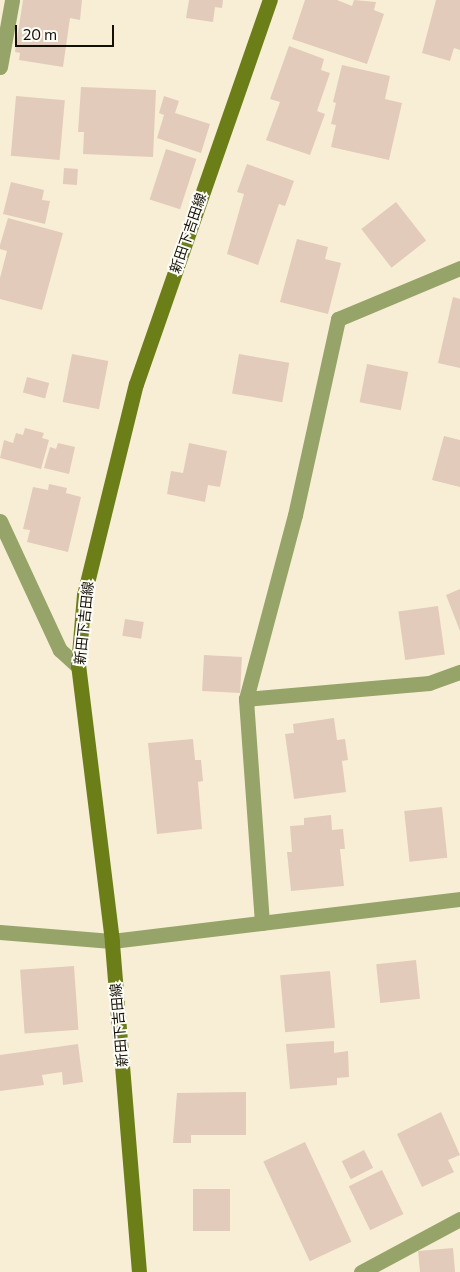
<!DOCTYPE html>
<meta charset="utf-8">
<style>
body{margin:0}
#map{position:relative;width:460px;height:1272px;overflow:hidden;background:#f8eed5;font-family:Commissioner,"Noto Sans JP",sans-serif}
div>[style]{position:absolute}
.building>*{inset:0;background:#e2cbba;transform-origin:0 0}
.street>*{height:15px;margin:-7.5px;padding:0 7.5px;transform-origin:7.5px;border-radius:7.5px;background:#96a469}
.secondary>*{height:15px;margin:-7.5px;padding:0 7.5px;transform-origin:7.5px;border-radius:7.5px;background:#6c7e18}
span{translate:-50% -50%;white-space:nowrap;text-align:center;line-height:1.15;-webkit-text-stroke:4px #fefcf7;paint-order:stroke}
.street-label{font-size:14px;color:#131007}
.scale{position:absolute;left:15px;top:25px;width:99px;height:22px;box-sizing:border-box;border:2px solid #131007;border-top:0;padding-left:6px;font-size:15px;line-height:18px;white-space:nowrap;color:#131007;-webkit-text-stroke:4px #fefcf7;paint-order:stroke}
</style>
<div id="map">
<div class="building">
<i style="clip-path:polygon(23px 0,82px 0,80px 20px,70px 18px,63px 67px,19px 60px,20px 53px,15px 52px)"></i>
<i style="clip-path:polygon(189px 0,223px 0,222px 8px,215px 7px,213px 22px,186px 18px)"></i>
<i style="clip-path:polygon(305px 0,337px 0,352px 6px,354px 0,376px 2px,374px 10px,384px 14px,367px 64px,292px 39px)"></i>
<i style="clip-path:polygon(436px 0,460px 0,460px 50px,454px 48px,450px 61px,422px 53px)"></i>
<i style="clip-path:polygon(289px 46px,324px 59px,321px 70px,330px 73px,317px 111px,325px 114px,310px 155px,266px 140px,280px 102px,270px 99px)"></i>
<i style="clip-path:polygon(342px 65px,390px 76px,385px 99px,402px 103px,389px 160px,331px 147px,336px 125px,331px 124px,336px 103px,333px 102px)"></i>
<i style="clip-path:polygon(81px 87px,156px 90px,153px 157px,83px 154px,84px 132px,78px 132px)"></i>
<i style="left:16px;top:96px;width:49px;height:60px;rotate:5deg"></i>
<i style="clip-path:polygon(164px 96px,179px 101px,175px 113px,210px 124px,201px 153px,157px 138px,164px 115px,159px 113px)"></i>
<i style="left:166px;top:149px;width:32px;height:53px;rotate:18deg"></i>
<i style="clip-path:polygon(247px 164px,294px 181px,285px 206px,279px 204px,258px 265px,227px 254px,244px 194px,237px 192px)"></i>
<i style="left:64px;top:168px;width:14px;height:16px;rotate:4deg"></i>
<i style="clip-path:polygon(11px 182px,44px 190px,42px 200px,50px 201px,45px 224px,3px 214px)"></i>
<i style="left:396px;top:202px;width:49px;height:44px;rotate:52deg"></i>
<i style="clip-path:polygon(8px 218px,63px 233px,42px 310px,0 299px,0 278px,7px 251px,0 249px,0 245px)"></i>
<i style="clip-path:polygon(297px 239px,328px 247px,325px 259px,341px 263px,328px 314px,280px 302px)"></i>
<i style="clip-path:polygon(453px 297px,460px 299px,460px 368px,438px 363px)"></i>
<i style="left:72px;top:354px;width:37px;height:49px;rotate:11deg"></i>
<i style="left:239px;top:354px;width:51px;height:40px;rotate:10deg"></i>
<i style="left:367px;top:364px;width:42px;height:39px;rotate:11deg"></i>
<i style="left:27px;top:377px;width:23px;height:16px;rotate:15deg"></i>
<i style="clip-path:polygon(25px 428px,44px 433px,42px 438px,49px 440px,41px 469px,0 458px,4px 440px,13px 443px,16px 433px,23px 435px)"></i>
<i style="clip-path:polygon(444px 436px,460px 440px,460px 487px,432px 480px)"></i>
<i style="clip-path:polygon(58px 443px,75px 447px,69px 474px,44px 468px,50px 447px,56px 449px)"></i>
<i style="clip-path:polygon(189px 443px,227px 451px,220px 487px,208px 485px,205px 502px,167px 494px,171px 471px,183px 473px)"></i>
<i style="clip-path:polygon(49px 484px,67px 488px,66px 493px,81px 497px,68px 552px,27px 542px,30px 530px,23px 529px,33px 487px,48px 490px)"></i>
<i style="clip-path:polygon(460px 589px,460px 631px,446px 595px)"></i>
<i style="left:438px;top:606px;width:49px;height:40px;rotate:82deg"></i>
<i style="left:125px;top:619px;width:19px;height:17px;rotate:9deg"></i>
<i style="left:204px;top:655px;width:38px;height:36px;rotate:3deg"></i>
<i style="clip-path:polygon(334px 718px,337px 740px,345px 739px,348px 760px,342px 761px,346px 792px,294px 799px,285px 734px,294px 733px,293px 724px)"></i>
<i style="clip-path:polygon(193px 739px,195px 760px,201px 760px,203px 781px,198px 782px,202px 829px,157px 834px,148px 743px)"></i>
<i style="left:442px;top:807px;width:51px;height:38px;rotate:84deg"></i>
<i style="clip-path:polygon(331px 815px,332px 830px,343px 829px,345px 849px,340px 849px,344px 886px,291px 891px,287px 852px,292px 852px,290px 826px,304px 825px,304px 818px)"></i>
<i style="left:416px;top:960px;width:39px;height:40px;rotate:84deg"></i>
<i style="left:74px;top:966px;width:64px;height:54px;rotate:86deg"></i>
<i style="left:330px;top:971px;width:57px;height:50px;rotate:85deg"></i>
<i style="clip-path:polygon(334px 1041px,334px 1053px,348px 1051px,349px 1077px,337px 1078px,337px 1085px,290px 1089px,286px 1044px)"></i>
<i style="clip-path:polygon(78px 1044px,83px 1082px,63px 1085px,62px 1072px,42px 1075px,44px 1085px,0 1091px,0 1055px)"></i>
<i style="clip-path:polygon(246px 1092px,246px 1135px,191px 1135px,191px 1143px,173px 1143px,177px 1093px)"></i>
<i style="clip-path:polygon(441px 1112px,460px 1155px,448px 1160px,454px 1172px,422px 1187px,397px 1134px)"></i>
<i style="left:305px;top:1142px;width:110px;height:46px;rotate:65deg"></i>
<i style="left:364px;top:1150px;width:20px;height:25px;rotate:63deg"></i>
<i style="left:382px;top:1170px;width:49px;height:37px;rotate:64deg"></i>
<i style="left:193px;top:1189px;width:37px;height:42px"></i>
<i style="left:453px;top:1248px;width:24px;height:35px;rotate:85deg"></i>
</div>
<div class="street">
<i style="left:0;top:67px;width:68px;rotate:-79.8deg"></i>
<i style="left:0;top:521px;width:142px;rotate:65.1deg"></i>
<i style="left:60px;top:650px;width:24px;rotate:42deg"></i>
<i style="left:246px;top:699px;width:184px;rotate:-5deg"></i>
<i style="left:429px;top:683px;width:33px;rotate:-20deg"></i>
<i style="left:262px;top:923px;width:225px;rotate:-94.1deg"></i>
<i style="left:246px;top:699px;width:190px;rotate:-75.1deg"></i>
<i style="left:295px;top:515px;width:201px;rotate:-77.6deg"></i>
<i style="left:338px;top:319px;width:132px;rotate:-22.7deg"></i>
<i style="left:0;top:932px;width:112px;rotate:4.6deg"></i>
<i style="left:112px;top:941px;width:351px;rotate:-6.9deg"></i>
<i style="left:361px;top:1272px;width:112px;rotate:-28.2deg"></i>
</div>
<div class="secondary">
<i style="left:139px;top:1272px;width:332px;rotate:-94.7deg"></i>
<i style="left:112px;top:941px;width:277px;rotate:-97deg"></i>
<i style="left:78px;top:666px;width:71px;rotate:-85.2deg"></i>
<i style="left:84px;top:595px;width:217px;rotate:-76.2deg"></i>
<i style="left:136px;top:384px;width:407px;rotate:-70.8deg"></i>
</div>
<div class="street-label">
<span style="left:188px;top:233px;rotate:-71deg">新田下吉田線</span>
<span style="left:84px;top:623px;rotate:-84deg">新田下吉田線</span>
<span style="left:119px;top:1025px;rotate:-95deg">新田下吉田線</span>
</div>
<div class="scale">20 m</div>
</div>
